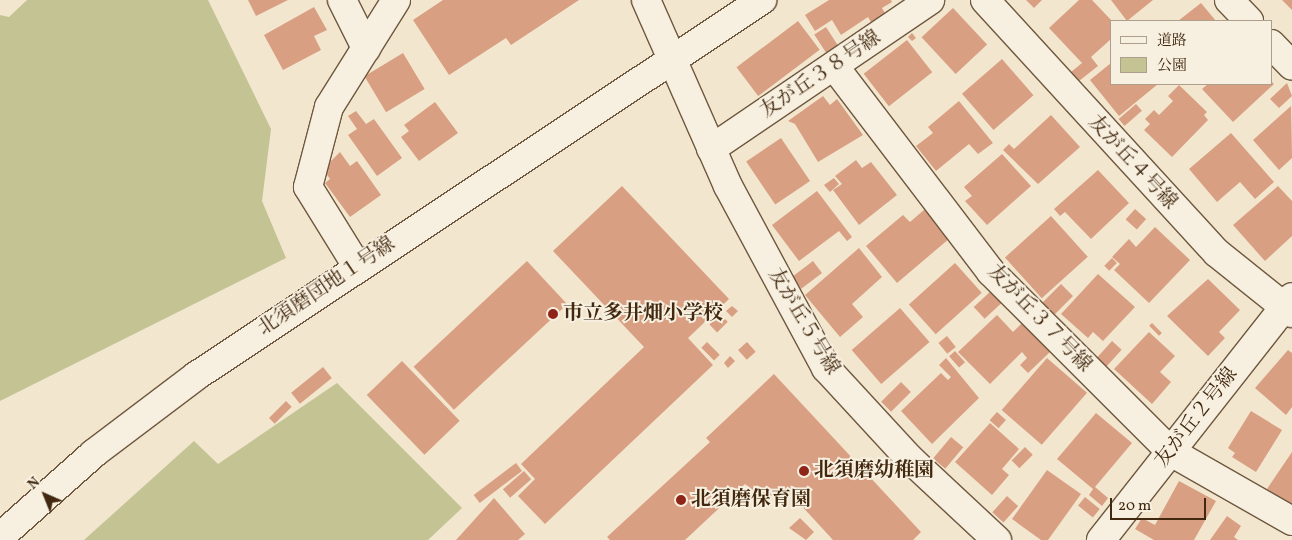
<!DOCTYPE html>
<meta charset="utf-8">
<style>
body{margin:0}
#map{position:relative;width:1292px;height:540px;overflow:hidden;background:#f3e6ce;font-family:Vollkorn,"Noto Serif JP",serif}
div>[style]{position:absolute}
.green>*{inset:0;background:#c3c394}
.building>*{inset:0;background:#d99f82;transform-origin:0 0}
.roads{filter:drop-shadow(1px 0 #6e583f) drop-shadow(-1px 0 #6e583f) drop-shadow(0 1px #6e583f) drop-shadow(0 -1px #6e583f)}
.street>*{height:28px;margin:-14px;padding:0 14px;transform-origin:14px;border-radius:14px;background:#f7efdf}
.secondary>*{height:28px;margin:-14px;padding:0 14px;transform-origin:14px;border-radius:14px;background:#f7efdf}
.dots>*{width:14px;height:14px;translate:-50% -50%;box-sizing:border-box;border:2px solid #f7efdf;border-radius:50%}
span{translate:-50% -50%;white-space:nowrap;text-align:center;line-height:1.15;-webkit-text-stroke:4px #f7efdf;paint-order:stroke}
.street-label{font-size:20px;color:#41280f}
.poi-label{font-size:20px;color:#41280f;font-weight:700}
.left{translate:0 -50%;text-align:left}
.legend{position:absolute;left:1110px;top:20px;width:162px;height:65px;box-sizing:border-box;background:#f7efdf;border:1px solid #ae9f8c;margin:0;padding:6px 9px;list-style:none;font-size:15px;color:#41280f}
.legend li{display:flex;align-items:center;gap:10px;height:25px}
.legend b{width:25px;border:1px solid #ae9f8c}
.north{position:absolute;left:20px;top:470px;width:50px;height:50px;-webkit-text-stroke:4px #f7efdf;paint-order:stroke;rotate:316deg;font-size:14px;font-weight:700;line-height:20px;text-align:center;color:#41280f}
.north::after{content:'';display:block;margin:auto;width:18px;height:22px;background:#41280f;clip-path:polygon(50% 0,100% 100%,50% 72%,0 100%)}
.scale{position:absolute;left:1110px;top:498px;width:96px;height:22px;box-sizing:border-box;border:2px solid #41280f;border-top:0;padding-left:6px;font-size:15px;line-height:18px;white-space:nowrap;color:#41280f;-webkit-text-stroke:4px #f7efdf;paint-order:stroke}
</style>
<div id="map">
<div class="green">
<i style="clip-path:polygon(27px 0,208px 0,271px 129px,262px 201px,286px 258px,0 401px,0 15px,9px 17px)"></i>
<i style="clip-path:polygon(337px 383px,462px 508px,428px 540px,84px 540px,194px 441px,218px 464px)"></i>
</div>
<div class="building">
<i style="clip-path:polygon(248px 0,288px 0,256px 16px)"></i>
<i style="clip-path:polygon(443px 0,579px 0,511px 45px,506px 38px,449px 75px,413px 20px)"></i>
<i style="clip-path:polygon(829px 0,891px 0,892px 2px,882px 8px,886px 15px,872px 24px,868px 17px,841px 35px,832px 20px,815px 31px,805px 15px)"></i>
<i style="clip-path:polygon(1026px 0,1042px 0,1034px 8px)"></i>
<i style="clip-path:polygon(1079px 0,1092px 0,1112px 21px,1111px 39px,1091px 57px,1098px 66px,1079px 81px,1071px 72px,1082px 63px,1049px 28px)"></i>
<i style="clip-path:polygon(1111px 0,1153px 0,1127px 21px)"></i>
<i style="clip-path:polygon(1282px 0,1292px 0,1292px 10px)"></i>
<i style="clip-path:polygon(1201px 3px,1216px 21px,1178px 21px)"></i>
<i style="clip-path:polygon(314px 7px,327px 30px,314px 36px,321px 50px,283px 70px,264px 35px)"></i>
<i style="left:953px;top:8px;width:50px;height:43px;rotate:47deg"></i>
<i style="left:798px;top:21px;width:36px;height:77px;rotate:53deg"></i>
<i style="left:826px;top:27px;width:24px;height:14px;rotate:57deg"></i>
<i style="clip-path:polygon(912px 33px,916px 38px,912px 41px,908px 37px)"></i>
<i style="left:907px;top:40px;width:41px;height:55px;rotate:52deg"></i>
<i style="left:403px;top:53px;width:42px;height:45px;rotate:59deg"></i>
<i style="left:1002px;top:59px;width:48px;height:53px;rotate:49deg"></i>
<i style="clip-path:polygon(1111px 63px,1111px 84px,1158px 84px,1119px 116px,1090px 80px)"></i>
<i style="clip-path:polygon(1271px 81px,1274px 84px,1233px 122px,1202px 89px,1208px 84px)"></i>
<i style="clip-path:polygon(1287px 83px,1292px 96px,1279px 108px,1270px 99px)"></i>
<i style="clip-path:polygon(1179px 85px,1207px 112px,1204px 115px,1208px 120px,1172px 157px,1144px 130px,1150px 124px,1145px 119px,1154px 110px,1159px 115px,1173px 101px,1168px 96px)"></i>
<i style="clip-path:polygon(823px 96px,830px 105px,837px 99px,863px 135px,818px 162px,795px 124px,788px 121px)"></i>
<i style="clip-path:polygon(959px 101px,993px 143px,978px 154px,969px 144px,936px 171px,916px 146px,933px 133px,928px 127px)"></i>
<i style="clip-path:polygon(435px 102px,458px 133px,419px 161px,401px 137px,409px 131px,404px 125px)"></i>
<i style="left:1136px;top:104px;width:9px;height:23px;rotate:49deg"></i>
<i style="clip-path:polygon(1291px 106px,1292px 158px,1279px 170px,1253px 140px)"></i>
<i style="clip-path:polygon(356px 111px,366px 124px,374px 119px,402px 158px,377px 176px,348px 135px,357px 129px,348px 116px)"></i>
<i style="clip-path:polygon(1051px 115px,1080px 147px,1038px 184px,1003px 150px,1009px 144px,1014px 149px)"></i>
<i style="clip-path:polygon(1231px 133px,1274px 182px,1255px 199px,1240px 182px,1217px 202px,1189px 169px)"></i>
<i style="left:781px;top:138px;width:52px;height:42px;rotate:56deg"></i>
<i style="clip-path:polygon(340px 152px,350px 166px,357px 161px,381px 195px,350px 217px,325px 183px,330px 179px,323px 169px)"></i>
<i style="clip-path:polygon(1002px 154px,1031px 186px,987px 225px,965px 201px,972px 196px,964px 187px)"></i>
<i style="clip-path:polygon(856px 160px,862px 168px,871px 162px,897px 195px,859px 225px,833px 190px,842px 184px,835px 176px)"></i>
<i style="clip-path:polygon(1098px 170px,1129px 203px,1091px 239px,1065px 212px,1060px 216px,1054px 209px)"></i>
<i style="clip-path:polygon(834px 178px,839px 184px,830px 192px,824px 185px)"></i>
<i style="clip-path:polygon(622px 186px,729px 299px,688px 338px,713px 365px,545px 524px,518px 496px,535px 479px,521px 464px,644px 347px,553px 251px)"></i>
<i style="clip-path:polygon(1278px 186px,1292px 201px,1292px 236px,1265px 261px,1233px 225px)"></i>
<i style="clip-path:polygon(817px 191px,852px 237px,847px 241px,839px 231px,799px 261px,772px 225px)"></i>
<i style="clip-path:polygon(925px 209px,950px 238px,897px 283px,866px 246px,903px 215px,910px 222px)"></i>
<i style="left:1135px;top:209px;width:15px;height:14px;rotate:42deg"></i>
<i style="left:1051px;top:216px;width:55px;height:62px;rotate:48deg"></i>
<i style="clip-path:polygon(1155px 227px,1190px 260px,1149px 303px,1114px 270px,1120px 264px,1112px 257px,1129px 239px,1136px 247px)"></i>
<i style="clip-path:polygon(859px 248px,882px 277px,852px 304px,863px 317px,840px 337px,805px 295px)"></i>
<i style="left:1112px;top:258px;width:7px;height:11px;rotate:45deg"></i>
<i style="left:527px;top:261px;width:59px;height:155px;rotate:47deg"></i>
<i style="left:813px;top:261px;width:15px;height:26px;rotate:53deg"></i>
<i style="left:955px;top:263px;width:40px;height:62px;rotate:48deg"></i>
<i style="clip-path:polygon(1098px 274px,1135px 307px,1103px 341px,1093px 332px,1088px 338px,1061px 314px)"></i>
<i style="clip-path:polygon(1208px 279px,1240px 310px,1219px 332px,1225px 338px,1208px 356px,1167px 316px)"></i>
<i style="left:1061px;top:284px;width:17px;height:26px;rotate:45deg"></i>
<i style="left:992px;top:290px;width:16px;height:25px;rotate:47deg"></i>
<i style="clip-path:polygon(732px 306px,738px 311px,732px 317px,726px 311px)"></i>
<i style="left:900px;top:308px;width:45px;height:64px;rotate:49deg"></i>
<i style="left:720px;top:314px;width:11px;height:15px;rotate:45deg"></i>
<i style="clip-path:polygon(997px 315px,1013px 332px,1022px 323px,1050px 352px,1028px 373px,1020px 365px,1027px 358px,1022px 352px,990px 384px,958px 352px)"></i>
<i style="left:1152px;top:323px;width:14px;height:4px;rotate:45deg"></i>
<i style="clip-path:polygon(1149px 332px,1175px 356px,1160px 372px,1171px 382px,1152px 404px,1114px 369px)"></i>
<i style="left:947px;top:336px;width:14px;height:11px;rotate:51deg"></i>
<i style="left:1112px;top:341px;width:13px;height:25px;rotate:42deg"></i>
<i style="left:707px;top:342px;width:18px;height:8px;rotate:45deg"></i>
<i style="left:747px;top:342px;width:13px;height:12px;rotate:48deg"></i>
<i style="clip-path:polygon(1288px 350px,1292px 353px,1292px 407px,1286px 415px,1255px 388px)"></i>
<i style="left:955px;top:351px;width:15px;height:8px;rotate:48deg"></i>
<i style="clip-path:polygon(730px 356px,735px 361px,728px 368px,724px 363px)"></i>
<i style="clip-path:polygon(946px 358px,979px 398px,932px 444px,901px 411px,941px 373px,948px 380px,951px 377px,939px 365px)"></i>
<i style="left:1047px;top:358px;width:53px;height:69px;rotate:41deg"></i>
<i style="left:402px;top:361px;width:83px;height:49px;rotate:46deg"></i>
<i style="left:323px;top:367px;width:14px;height:41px;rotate:51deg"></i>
<i style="clip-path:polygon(774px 374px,921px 532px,913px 540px,833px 540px,787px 490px,779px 498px,776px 494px,763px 498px,745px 484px,685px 540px,610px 540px,607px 537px,710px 442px,706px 438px)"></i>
<i style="left:901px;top:382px;width:14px;height:28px;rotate:45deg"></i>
<i style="left:286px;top:401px;width:8px;height:24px;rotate:45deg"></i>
<i style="clip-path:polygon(1251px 411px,1282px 430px,1256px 472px,1232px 457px,1235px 453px,1228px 448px)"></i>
<i style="left:997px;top:412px;width:12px;height:11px;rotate:42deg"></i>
<i style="clip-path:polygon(1096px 413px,1132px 443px,1095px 487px,1108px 498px,1102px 506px,1089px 495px,1093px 489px,1057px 459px)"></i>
<i style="clip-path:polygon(990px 423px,1019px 449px,1002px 469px,1009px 475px,992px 495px,955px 462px)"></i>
<i style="left:951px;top:437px;width:16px;height:28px;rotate:40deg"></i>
<i style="left:1025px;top:447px;width:11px;height:19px;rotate:45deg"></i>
<i style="clip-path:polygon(1292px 452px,1292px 506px,1267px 489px)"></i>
<i style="left:516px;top:463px;width:10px;height:53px;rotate:53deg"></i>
<i style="clip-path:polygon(1047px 470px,1081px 494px,1048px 540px,1041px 540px,1012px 519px)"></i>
<i style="left:524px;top:471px;width:11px;height:28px;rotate:49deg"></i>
<i style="clip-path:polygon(1179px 481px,1216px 501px,1194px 540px,1154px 540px,1135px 529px,1142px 518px,1155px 525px)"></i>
<i style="left:1007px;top:496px;width:15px;height:22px;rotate:42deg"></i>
<i style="left:1085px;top:497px;width:19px;height:11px;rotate:39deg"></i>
<i style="clip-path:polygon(494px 498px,525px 534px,518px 540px,456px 540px)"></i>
<i style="clip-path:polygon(1227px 516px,1241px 526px,1234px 537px,1238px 540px,1210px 540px)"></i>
<i style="clip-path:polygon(800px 518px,814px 532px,806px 540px,789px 528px)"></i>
</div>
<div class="roads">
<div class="street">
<i style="left:342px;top:0;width:54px;rotate:63.4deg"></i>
<i style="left:646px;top:0;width:203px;rotate:66.2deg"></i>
<i style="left:728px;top:186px;width:207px;rotate:61.7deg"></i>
<i style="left:826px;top:368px;width:124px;rotate:47.3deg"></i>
<i style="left:910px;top:459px;width:119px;rotate:43deg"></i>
<i style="left:985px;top:0;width:343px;rotate:47.5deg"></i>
<i style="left:1217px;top:253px;width:96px;rotate:38.7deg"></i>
<i style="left:1229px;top:0;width:29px;rotate:46deg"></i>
<i style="left:1271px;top:44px;width:30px;rotate:46deg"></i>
<i style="left:834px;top:66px;width:259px;rotate:52.7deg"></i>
<i style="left:991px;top:272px;width:255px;rotate:45deg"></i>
<i style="left:1171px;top:452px;width:139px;rotate:29.7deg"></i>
<i style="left:711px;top:149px;width:265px;rotate:-34.2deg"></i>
<i style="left:357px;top:266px;width:93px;rotate:-121.8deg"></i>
<i style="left:308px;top:187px;width:83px;rotate:-75.3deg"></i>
<i style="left:329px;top:107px;width:126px;rotate:-57.9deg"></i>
<i style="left:1101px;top:540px;width:309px;rotate:-51.8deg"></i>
</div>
<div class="secondary">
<i style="left:0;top:537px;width:125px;rotate:-41.7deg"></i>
<i style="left:93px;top:454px;width:129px;rotate:-37.1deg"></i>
<i style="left:196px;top:376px;width:680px;rotate:-33.6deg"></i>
</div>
</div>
<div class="dots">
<i style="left:553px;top:314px;background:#8f2418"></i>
<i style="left:804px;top:471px;background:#8f2418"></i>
<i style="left:681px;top:500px;background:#8f2418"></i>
</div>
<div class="street-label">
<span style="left:821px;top:75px;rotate:-34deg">友が丘３８号線</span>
<span style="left:1132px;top:163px;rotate:47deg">友が丘４号線</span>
<span style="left:327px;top:287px;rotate:-34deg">北須磨団地１号線</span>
<span style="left:1039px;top:319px;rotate:46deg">友が丘３７号線</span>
<span style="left:803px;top:322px;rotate:59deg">友が丘５号線</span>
<span style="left:1197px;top:418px;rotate:-52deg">友が丘２号線</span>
</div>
<div class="poi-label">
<span class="left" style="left:563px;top:314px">市立多井畑小学校</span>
<span class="left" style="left:814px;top:471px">北須磨幼稚園</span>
<span class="left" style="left:691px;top:500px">北須磨保育園</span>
</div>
<ul class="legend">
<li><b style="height:6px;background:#f7efdf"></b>道路</li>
<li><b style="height:14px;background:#c3c394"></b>公園</li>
</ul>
<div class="north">N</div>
<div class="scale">20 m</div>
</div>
